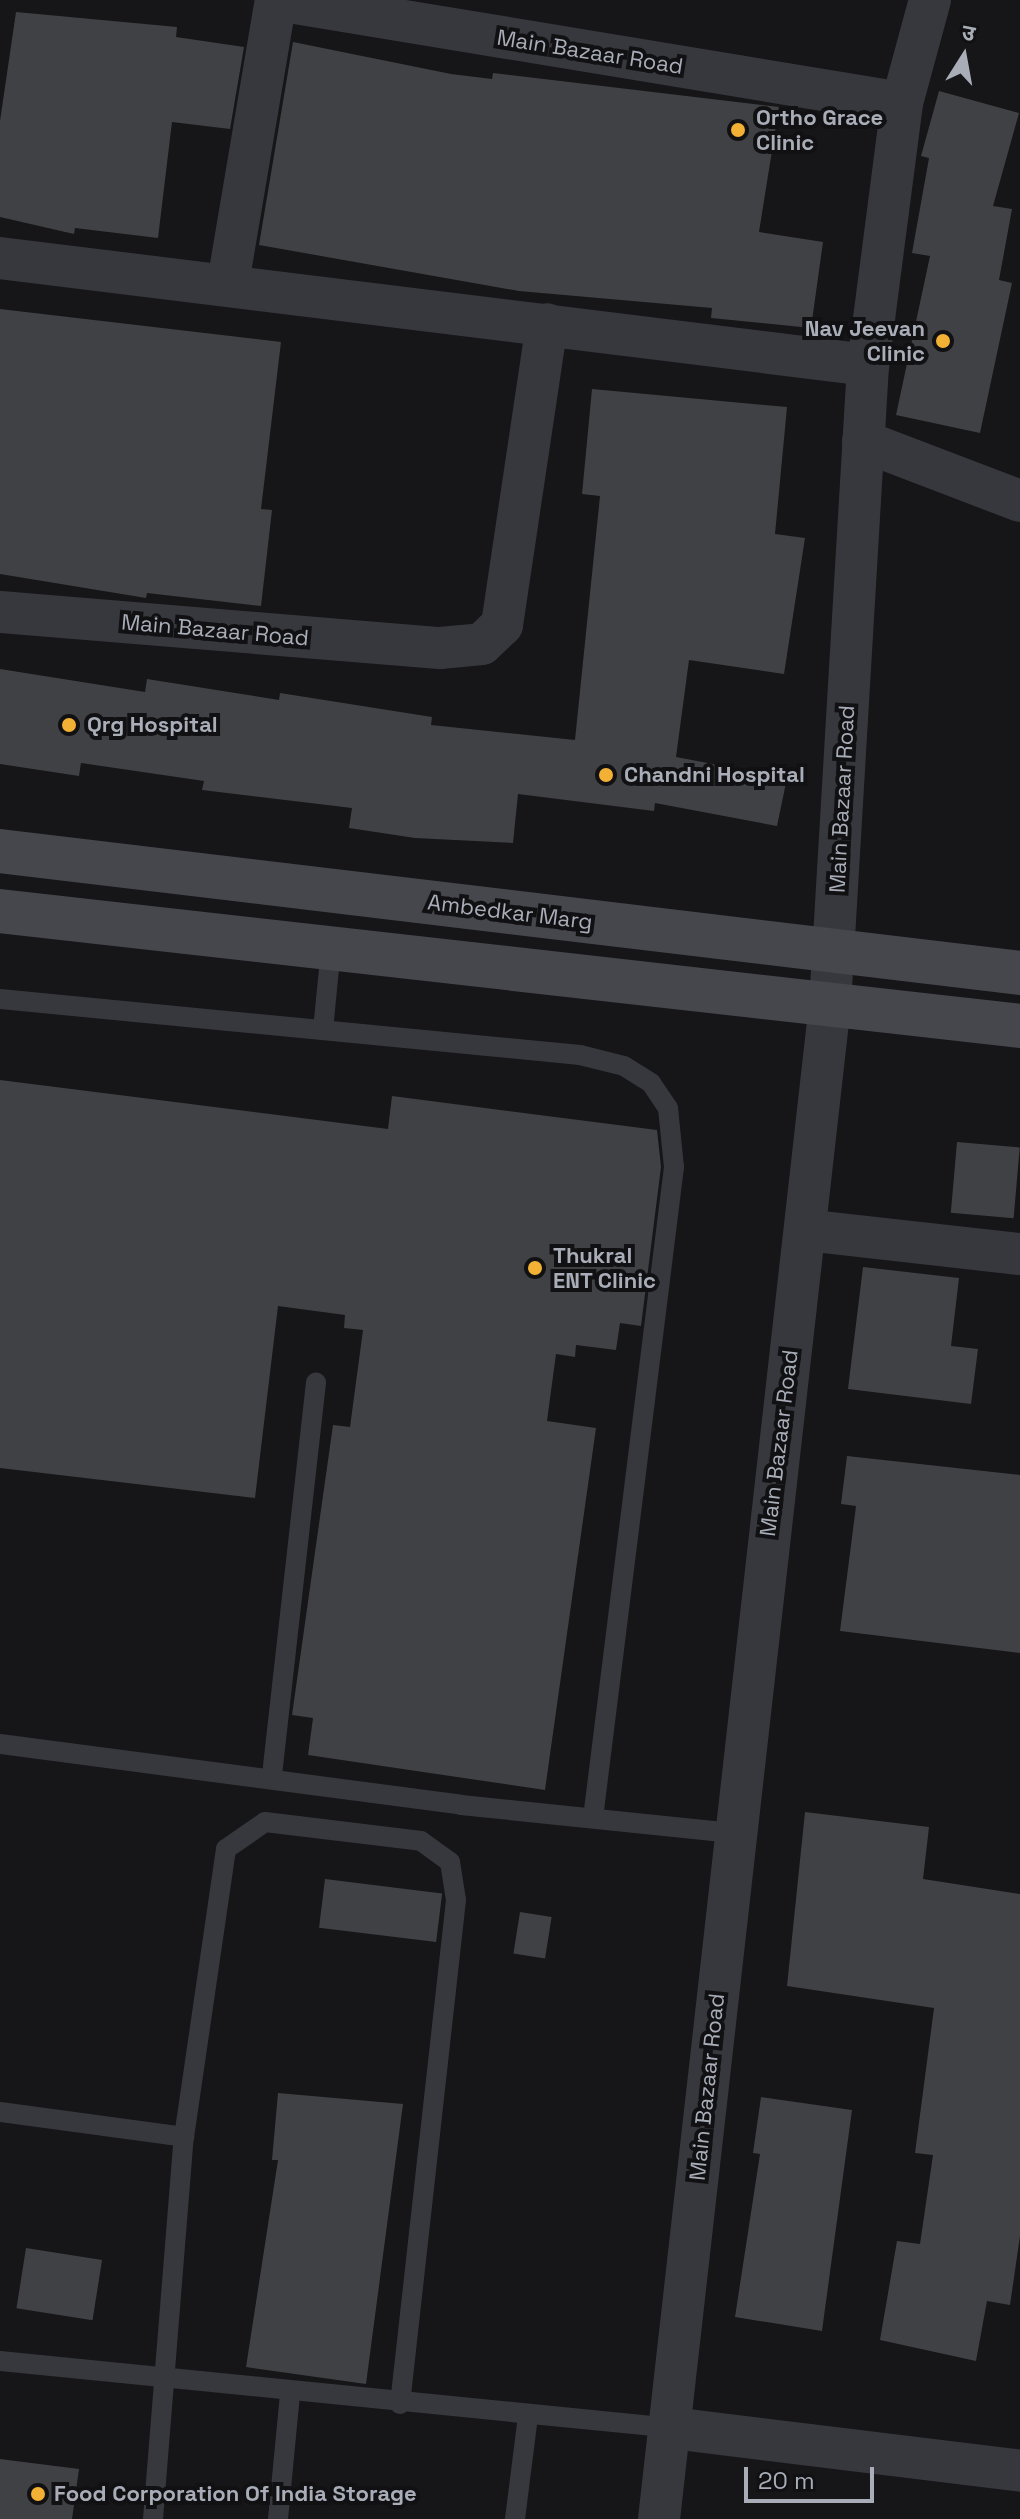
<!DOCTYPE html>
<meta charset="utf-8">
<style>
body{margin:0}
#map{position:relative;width:1020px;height:2519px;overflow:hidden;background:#161618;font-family:"Space Grotesk","Noto Sans Devanagari",sans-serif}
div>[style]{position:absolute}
.building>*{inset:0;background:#404145;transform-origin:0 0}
.lane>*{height:20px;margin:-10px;padding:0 10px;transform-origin:10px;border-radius:10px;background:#37383d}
.street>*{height:42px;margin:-21px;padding:0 21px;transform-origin:21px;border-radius:21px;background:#37383d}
.secondary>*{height:44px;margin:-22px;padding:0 22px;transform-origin:22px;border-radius:22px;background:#45474d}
.dots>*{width:22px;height:22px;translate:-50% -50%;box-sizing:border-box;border:4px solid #111113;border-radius:50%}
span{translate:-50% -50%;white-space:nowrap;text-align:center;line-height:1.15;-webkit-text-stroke:8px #111113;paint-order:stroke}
.street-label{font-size:22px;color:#a8adb8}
.poi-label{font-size:22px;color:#a8adb8;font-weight:700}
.left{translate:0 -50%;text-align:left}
.right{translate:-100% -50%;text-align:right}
.north{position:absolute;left:924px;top:16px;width:80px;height:80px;-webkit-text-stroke:6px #111113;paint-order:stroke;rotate:11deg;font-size:22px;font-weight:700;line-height:32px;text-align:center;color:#a8adb8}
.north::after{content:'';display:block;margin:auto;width:28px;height:36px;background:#a8adb8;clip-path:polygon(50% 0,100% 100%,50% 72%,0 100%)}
.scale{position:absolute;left:744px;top:2467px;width:130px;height:36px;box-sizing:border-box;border:4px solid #a8adb8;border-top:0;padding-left:10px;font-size:24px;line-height:28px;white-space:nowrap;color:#a8adb8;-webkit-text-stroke:6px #111113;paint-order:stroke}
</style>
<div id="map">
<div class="building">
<i style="clip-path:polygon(16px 12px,177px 27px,176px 37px,244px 47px,230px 129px,172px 122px,158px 238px,75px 228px,74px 234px,0 217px,0 121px)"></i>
<i style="clip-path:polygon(293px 42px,451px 74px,492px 79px,493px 73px,779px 107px,759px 232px,823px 242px,811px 328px,711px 318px,712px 308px,519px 291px,259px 245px)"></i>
<i style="clip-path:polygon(939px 91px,1019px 113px,993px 206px,1012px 209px,999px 280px,1012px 283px,980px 433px,896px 415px,930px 256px,912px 253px,929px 158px,921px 156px)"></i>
<i style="clip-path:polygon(0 309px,281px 342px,261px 509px,272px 510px,261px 606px,147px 593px,146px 598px,0 574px)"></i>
<i style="clip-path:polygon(592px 389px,787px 407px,775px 534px,805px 538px,784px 674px,689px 660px,676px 757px,787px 778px,777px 826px,655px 803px,654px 811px,518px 794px,513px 843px,415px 838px,349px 828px,352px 808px,202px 790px,204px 781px,81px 763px,79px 776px,0 764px,0 669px,145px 692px,147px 679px,279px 700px,280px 693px,432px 717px,431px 725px,575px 740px,600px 496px,582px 494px)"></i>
<i style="clip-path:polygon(0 1080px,388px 1129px,392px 1096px,657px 1130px,661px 1167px,641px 1326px,620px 1323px,616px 1350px,576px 1345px,575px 1357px,556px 1354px,547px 1421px,596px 1428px,545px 1790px,308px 1755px,313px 1718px,292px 1715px,333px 1425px,350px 1427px,363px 1330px,344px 1328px,345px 1315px,278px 1306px,255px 1498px,0 1468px)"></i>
<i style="left:957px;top:1142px;width:63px;height:71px;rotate:5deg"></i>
<i style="clip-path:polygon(863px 1267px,959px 1278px,951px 1346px,978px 1349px,971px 1404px,848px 1389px)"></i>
<i style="clip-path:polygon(847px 1456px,1020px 1475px,1020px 1653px,840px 1631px,856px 1506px,841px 1504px)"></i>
<i style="clip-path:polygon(805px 1812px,929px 1827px,923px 1879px,1020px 1894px,1020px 2236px,1010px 2305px,987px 2301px,976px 2361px,880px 2340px,897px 2241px,920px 2244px,933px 2155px,915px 2153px,934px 2008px,787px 1986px)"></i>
<i style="left:325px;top:1879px;width:118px;height:49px;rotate:7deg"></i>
<i style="left:520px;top:1912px;width:32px;height:42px;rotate:9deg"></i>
<i style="clip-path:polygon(278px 2093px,403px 2104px,366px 2384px,246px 2367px,278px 2160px,272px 2160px)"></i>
<i style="clip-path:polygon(761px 2097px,852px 2110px,822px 2331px,735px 2317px,760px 2154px,753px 2153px)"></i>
<i style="left:26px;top:2248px;width:77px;height:61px;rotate:9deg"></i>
<i style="clip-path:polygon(0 2459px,79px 2469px,72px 2519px,0 2519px)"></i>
</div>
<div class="lane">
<i style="left:0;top:999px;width:583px;rotate:5.51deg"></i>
<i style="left:580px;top:1055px;width:45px;rotate:14deg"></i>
<i style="left:624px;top:1066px;width:32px;rotate:32deg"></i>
<i style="left:651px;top:1083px;width:30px;rotate:56deg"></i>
<i style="left:668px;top:1108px;width:59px;rotate:84.2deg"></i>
<i style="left:674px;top:1167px;width:656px;rotate:97.09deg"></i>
<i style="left:323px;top:1030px;width:81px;rotate:-84.4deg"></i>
<i style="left:0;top:1744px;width:465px;rotate:7.5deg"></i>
<i style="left:461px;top:1805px;width:273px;rotate:5.9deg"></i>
<i style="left:272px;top:1775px;width:395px;rotate:-83.6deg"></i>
<i style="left:0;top:2112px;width:186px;rotate:7.7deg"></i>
<i style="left:0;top:2361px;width:675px;rotate:5.69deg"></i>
<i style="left:153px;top:2519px;width:383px;rotate:-85.4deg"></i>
<i style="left:184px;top:2137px;width:291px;rotate:-81.7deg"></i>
<i style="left:226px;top:1849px;width:47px;rotate:-34.7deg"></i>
<i style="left:265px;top:1822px;width:157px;rotate:6.9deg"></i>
<i style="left:421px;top:1841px;width:36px;rotate:36deg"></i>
<i style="left:450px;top:1862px;width:38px;rotate:81deg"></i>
<i style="left:456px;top:1900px;width:507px;rotate:96.34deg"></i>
<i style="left:278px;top:2519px;width:126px;rotate:-84.5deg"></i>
<i style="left:515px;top:2519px;width:104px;rotate:-82.8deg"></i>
</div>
<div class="street">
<i style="left:277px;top:0;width:633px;rotate:9.36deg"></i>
<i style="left:0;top:258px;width:875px;rotate:7.03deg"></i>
<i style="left:228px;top:283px;width:287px;rotate:-80.4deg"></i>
<i style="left:863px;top:441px;width:168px;rotate:20.9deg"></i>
<i style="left:0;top:612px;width:441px;rotate:4.7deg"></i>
<i style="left:440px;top:648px;width:42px;rotate:-5.4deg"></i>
<i style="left:482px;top:644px;width:28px;rotate:-44deg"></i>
<i style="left:502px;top:625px;width:304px;rotate:-81.5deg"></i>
<i style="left:805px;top:1230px;width:216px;rotate:6.4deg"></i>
<i style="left:672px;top:2428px;width:351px;rotate:7deg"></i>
<i style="left:659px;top:2519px;width:1524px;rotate:-83.56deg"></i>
<i style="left:830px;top:1005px;width:641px;rotate:-86.6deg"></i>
<i style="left:868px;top:365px;width:264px;rotate:-82.6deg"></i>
<i style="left:902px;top:103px;width:107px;rotate:-74.8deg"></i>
</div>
<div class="secondary">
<i style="left:0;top:851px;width:1027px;rotate:6.82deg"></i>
<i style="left:0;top:911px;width:1026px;rotate:6.43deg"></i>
</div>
<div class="dots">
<i style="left:738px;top:130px;background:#f2b134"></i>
<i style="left:943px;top:341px;background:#f2b134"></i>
<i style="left:69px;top:725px;background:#f2b134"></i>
<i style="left:606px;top:775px;background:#f2b134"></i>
<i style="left:535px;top:1268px;background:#f2b134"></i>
<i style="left:38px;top:2494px;background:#f2b134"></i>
</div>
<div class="street-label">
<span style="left:590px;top:52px;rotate:9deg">Main Bazaar Road</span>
<span style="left:215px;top:630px;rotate:5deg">Main Bazaar Road</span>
<span style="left:842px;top:799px;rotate:-87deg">Main Bazaar Road</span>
<span style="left:510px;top:912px;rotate:7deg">Ambedkar Marg</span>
<span style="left:779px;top:1443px;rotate:-83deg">Main Bazaar Road</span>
<span style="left:707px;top:2087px;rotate:-84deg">Main Bazaar Road</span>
</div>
<div class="poi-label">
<span class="left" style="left:756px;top:130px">Ortho Grace<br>Clinic</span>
<span class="right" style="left:925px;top:341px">Nav Jeevan<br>Clinic</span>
<span class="left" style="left:87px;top:725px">Qrg Hospital</span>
<span class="left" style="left:624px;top:775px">Chandni Hospital</span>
<span class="left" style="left:553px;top:1268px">Thukral<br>ENT Clinic</span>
<span class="left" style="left:54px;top:2494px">Food Corporation Of India Storage</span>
</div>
<div class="north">उ</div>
<div class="scale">20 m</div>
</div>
